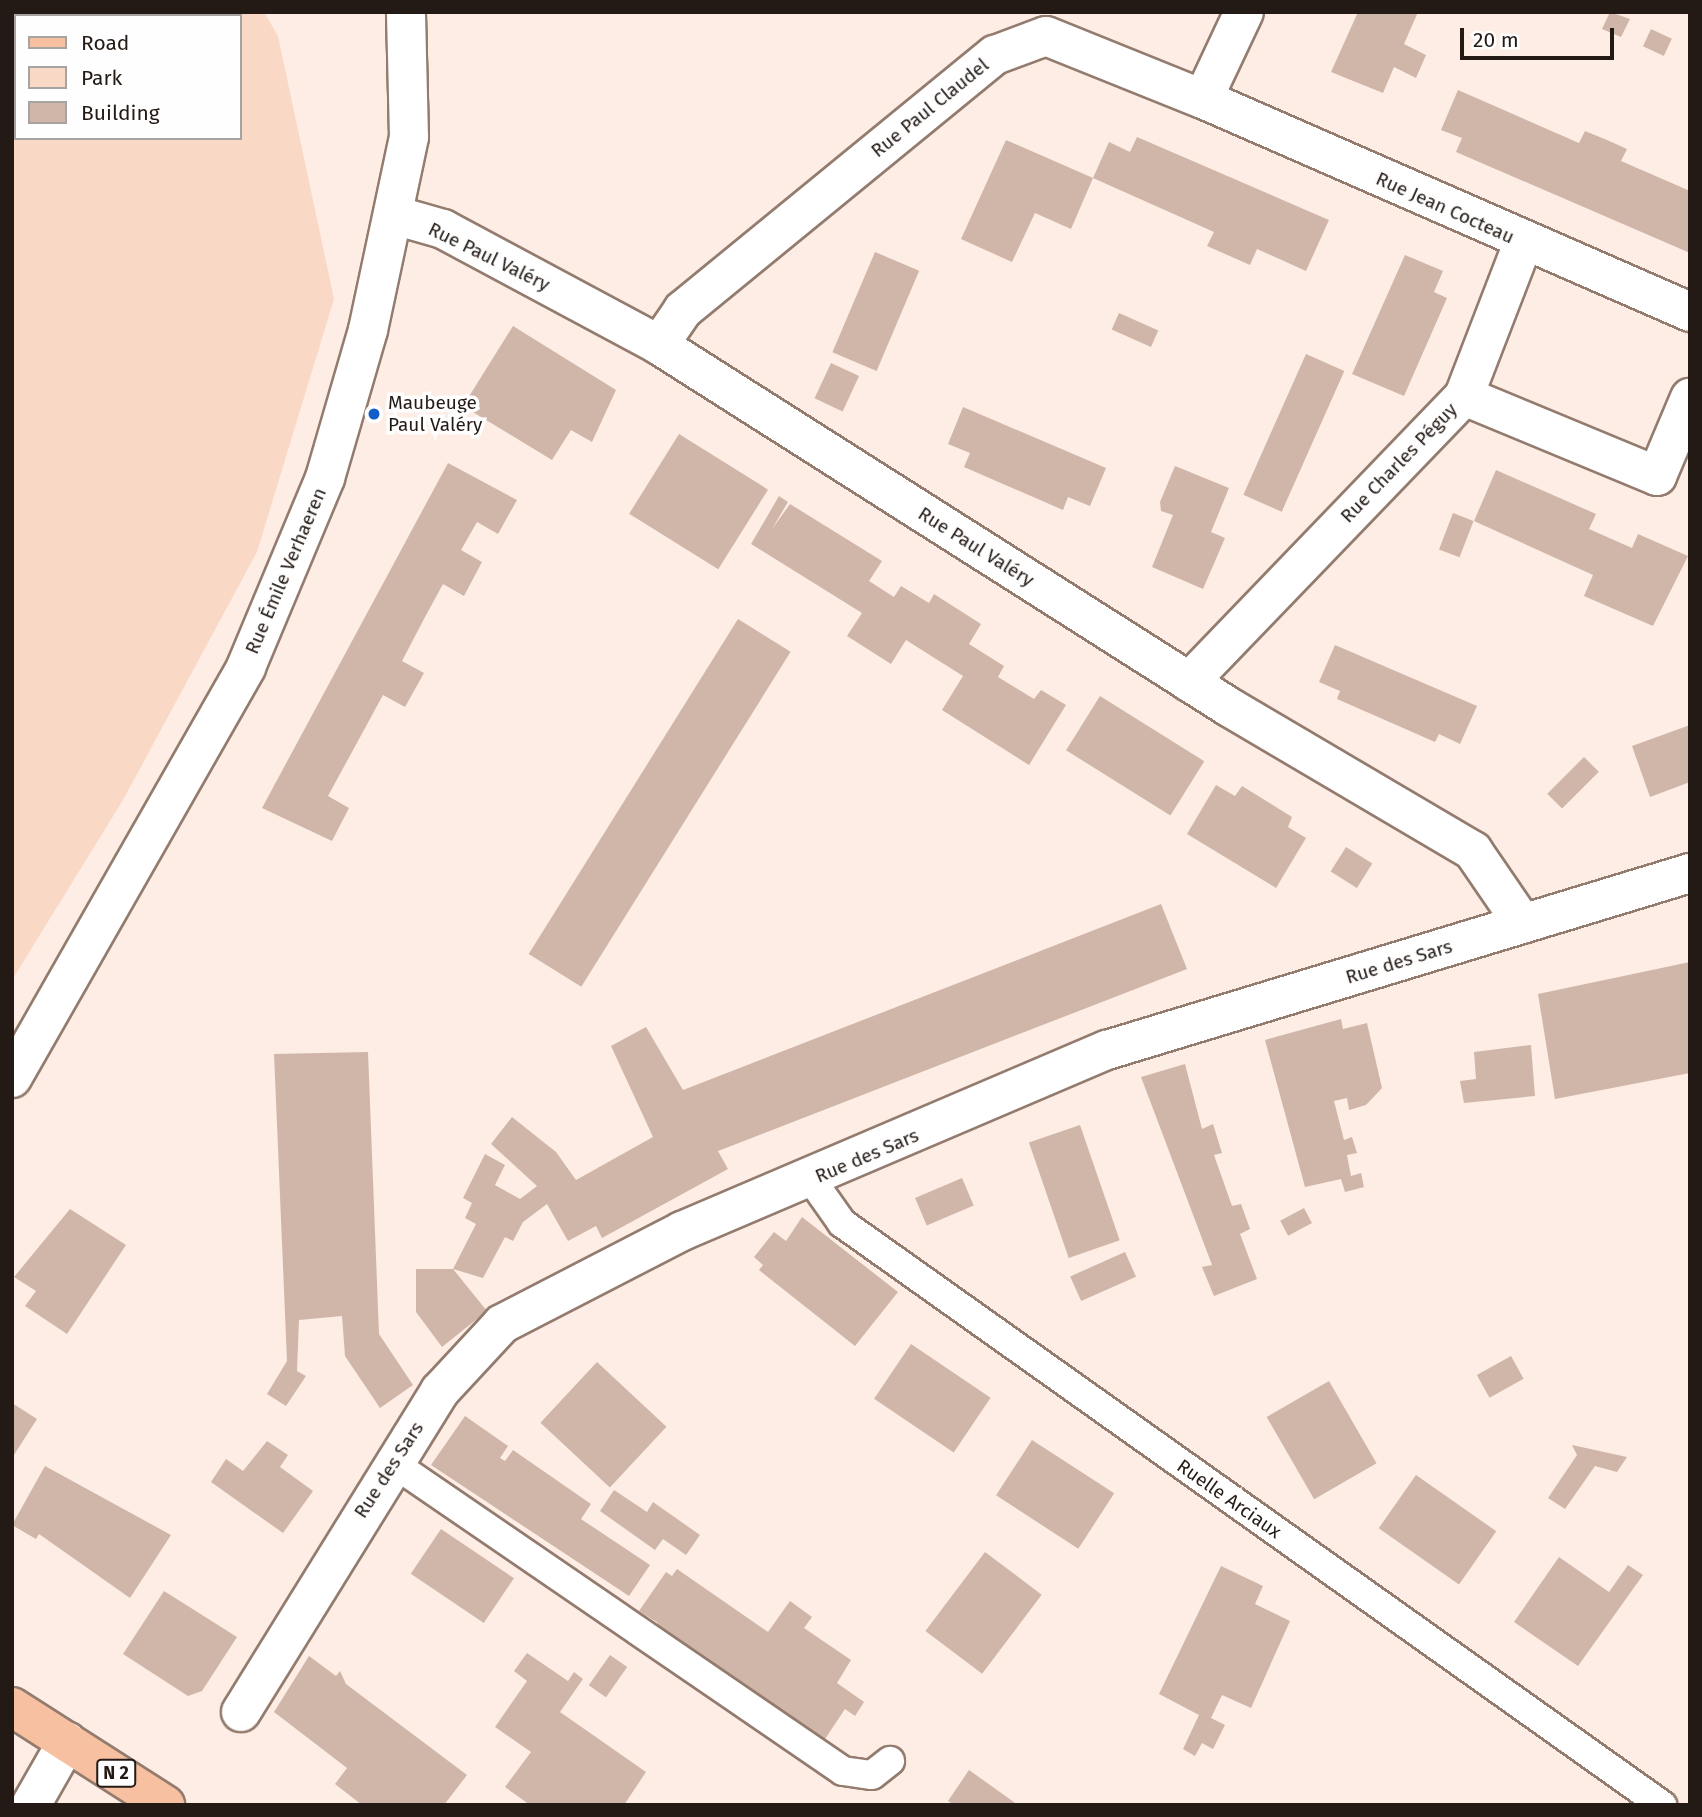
<!DOCTYPE html>
<meta charset="utf-8">
<style>
body{margin:0}
#map{position:relative;width:1702px;height:1817px;overflow:hidden;background:#fdede4;font-family:"Fira Sans",sans-serif}
div>[style]{position:absolute}
.green>*{inset:0;background:#fad8c6}
.building>*{inset:0;background:#d0b6a9;transform-origin:0 0}
.roads{filter:drop-shadow(2px 0 #937b6e) drop-shadow(-2px 0 #937b6e) drop-shadow(0 2px #937b6e) drop-shadow(0 -2px #937b6e)}
.service>*{height:28px;margin:-14px;padding:0 14px;transform-origin:14px;border-radius:14px;background:#fff}
.minor>*{height:38px;margin:-19px;padding:0 19px;transform-origin:19px;border-radius:19px;background:#fff}
.primary>*{height:38px;margin:-19px;padding:0 19px;transform-origin:19px;border-radius:19px;background:#f7c0a1}
.dots>*{width:19px;height:19px;translate:-50% -50%;box-sizing:border-box;border:4px solid #fefefe;border-radius:50%}
span{translate:-50% -50%;white-space:nowrap;text-align:center;line-height:1.15;-webkit-text-stroke:7px #fefefe;paint-order:stroke}
.shield-label span{padding:2px 5px;background:#fefefe;border:2px solid;border-radius:5px;-webkit-text-stroke-width:0}
.shield-label{font-size:18px;color:#241a15;font-weight:700}
.street-label{font-size:19px;color:#241a15}
.poi-label{font-size:19px;color:#241a15}
.left{translate:0 -50%;text-align:left}
.frame{position:absolute;inset:0;border:14px solid #241a15;pointer-events:none}
.legend{position:absolute;left:14px;top:14px;width:228px;height:126px;box-sizing:border-box;background:#fefefe;border:2px solid #a7a3a1;margin:0;padding:9px 12px;list-style:none;font-size:21px;color:#241a15}
.legend li{display:flex;align-items:center;gap:14px;height:35px}
.legend b{width:35px;border:2px solid #a7a3a1}
.scale{position:absolute;left:1460px;top:28px;width:154px;height:32px;box-sizing:border-box;border:4px solid #241a15;border-top:0;padding-left:9px;font-size:21px;line-height:24px;white-space:nowrap;color:#241a15;-webkit-text-stroke:5px #fefefe;paint-order:stroke}
</style>
<div id="map">
<div class="green">
<i style="clip-path:polygon(evenodd,12px 12px,264px 12px,278px 36px,334px 299px,257px 552px,123px 800px,12px 980px,12px 12px,16px 16px,240px 16px,240px 138px,16px 138px,16px 16px)"></i>
</div>
<div class="building">
<i style="clip-path:polygon(1358px 12px,1418px 12px,1404px 44px,1426px 55px,1416px 78px,1394px 67px,1383px 93px,1331px 72px)"></i>
<i style="clip-path:polygon(1610px 12px,1630px 19px,1621px 37px,1602px 29px)"></i>
<i style="left:1651px;top:29px;width:23px;height:19px;rotate:25deg"></i>
<i style="clip-path:polygon(1458px 90px,1579px 143px,1585px 131px,1607px 140px,1627px 149px,1621px 161px,1690px 191px,1690px 253px,1456px 152px,1462px 138px,1441px 130px)"></i>
<i style="clip-path:polygon(1137px 137px,1329px 220px,1306px 271px,1257px 249px,1250px 265px,1207px 246px,1214px 232px,1093px 178px,1071px 229px,1035px 213px,1012px 262px,961px 239px,1006px 140px,1093px 178px,1109px 142px,1130px 152px)"></i>
<i style="left:875px;top:252px;width:48px;height:109px;rotate:23deg"></i>
<i style="clip-path:polygon(1405px 255px,1443px 271px,1434px 292px,1447px 298px,1404px 396px,1352px 374px)"></i>
<i style="left:1119px;top:313px;width:43px;height:18px;rotate:24deg"></i>
<i style="clip-path:polygon(513px 326px,616px 390px,592px 442px,571px 430px,552px 460px,463px 406px)"></i>
<i style="left:1306px;top:354px;width:42px;height:154px;rotate:24deg"></i>
<i style="left:831px;top:363px;width:31px;height:39px;rotate:25deg"></i>
<i style="clip-path:polygon(963px 407px,1106px 468px,1090px 506px,1068px 497px,1063px 510px,964px 467px,970px 453px,948px 444px)"></i>
<i style="left:679px;top:434px;width:105px;height:94px;rotate:32deg"></i>
<i style="clip-path:polygon(448px 463px,517px 500px,498px 534px,477px 522px,461px 550px,482px 562px,464px 596px,443px 584px,425px 617px,402px 661px,424px 673px,405px 707px,383px 695px,328px 796px,349px 808px,332px 841px,262px 808px)"></i>
<i style="clip-path:polygon(1175px 466px,1229px 488px,1211px 532px,1225px 538px,1203px 589px,1152px 567px,1173px 515px,1161px 511px,1160px 502px)"></i>
<i style="clip-path:polygon(1496px 470px,1596px 514px,1589px 529px,1632px 548px,1638px 534px,1688px 556px,1653px 626px,1584px 596px,1593px 575px,1474px 521px)"></i>
<i style="clip-path:polygon(779px 496px,788px 502px,772px 529px,790px 504px,882px 561px,869px 581px,894px 597px,901px 586px,929px 603px,934px 594px,981px 624px,969px 644px,1004px 666px,998px 677px,1034px 699px,1041px 690px,1066px 705px,1029px 765px,942px 710px,963px 676px,906px 640px,891px 664px,847px 636px,862px 613px,751px 544px)"></i>
<i style="left:1453px;top:513px;width:22px;height:39px;rotate:21deg"></i>
<i style="left:738px;top:619px;width:62px;height:395px;rotate:32deg"></i>
<i style="clip-path:polygon(1335px 645px,1477px 706px,1460px 744px,1439px 734px,1435px 742px,1337px 699px,1340px 691px,1319px 682px)"></i>
<i style="left:1100px;top:696px;width:123px;height:64px;rotate:32deg"></i>
<i style="clip-path:polygon(1690px 725px,1690px 782px,1650px 797px,1632px 746px)"></i>
<i style="left:1584px;top:757px;width:21px;height:52px;rotate:45deg"></i>
<i style="clip-path:polygon(1216px 785px,1235px 796px,1242px 786px,1292px 817px,1288px 827px,1306px 838px,1276px 888px,1187px 834px)"></i>
<i style="left:1346px;top:847px;width:31px;height:29px;rotate:32deg"></i>
<i style="clip-path:polygon(1161px 904px,1187px 969px,718px 1151px,728px 1169px,602px 1238px,596px 1226px,568px 1241px,547px 1204px,523px 1222px,513px 1241px,505px 1237px,483px 1278px,453px 1269px,476px 1224px,465px 1218px,472px 1203px,463px 1198px,485px 1154px,505px 1165px,495px 1185px,520px 1199px,537px 1186px,491px 1144px,512px 1117px,556px 1152px,576px 1180px,653px 1137px,611px 1046px,646px 1027px,683px 1090px)"></i>
<i style="clip-path:polygon(1690px 962px,1690px 1073px,1555px 1099px,1538px 994px)"></i>
<i style="clip-path:polygon(1341px 1019px,1343px 1029px,1367px 1023px,1382px 1088px,1366px 1105px,1349px 1110px,1347px 1098px,1334px 1101px,1344px 1140px,1352px 1137px,1357px 1153px,1347px 1155px,1351px 1176px,1361px 1173px,1364px 1187px,1345px 1192px,1341px 1179px,1305px 1187px,1265px 1040px)"></i>
<i style="clip-path:polygon(1531px 1045px,1535px 1096px,1464px 1103px,1460px 1081px,1476px 1079px,1474px 1052px)"></i>
<i style="clip-path:polygon(368px 1052px,379px 1334px,413px 1385px,380px 1408px,345px 1356px,342px 1316px,299px 1320px,297px 1371px,306px 1376px,286px 1406px,267px 1394px,287px 1361px,274px 1054px)"></i>
<i style="clip-path:polygon(1185px 1064px,1202px 1129px,1213px 1124px,1222px 1153px,1214px 1155px,1232px 1206px,1241px 1204px,1250px 1229px,1240px 1234px,1257px 1279px,1214px 1296px,1202px 1267px,1212px 1265px,1141px 1077px)"></i>
<i style="left:1080px;top:1125px;width:122px;height:54px;rotate:71deg"></i>
<i style="left:962px;top:1178px;width:30px;height:51px;rotate:67deg"></i>
<i style="left:1304px;top:1208px;width:17px;height:27px;rotate:62deg"></i>
<i style="clip-path:polygon(70px 1209px,126px 1245px,67px 1334px,25px 1306px,36px 1291px,14px 1277px)"></i>
<i style="clip-path:polygon(802px 1217px,898px 1292px,855px 1346px,759px 1270px,763px 1265px,754px 1257px,774px 1232px,786px 1241px)"></i>
<i style="left:1125px;top:1252px;width:27px;height:60px;rotate:66deg"></i>
<i style="clip-path:polygon(416px 1269px,453px 1269px,487px 1311px,442px 1347px,416px 1312px)"></i>
<i style="left:911px;top:1344px;width:96px;height:66px;rotate:34deg"></i>
<i style="left:1511px;top:1356px;width:26px;height:39px;rotate:61deg"></i>
<i style="left:597px;top:1362px;width:95px;height:83px;rotate:43deg"></i>
<i style="left:1329px;top:1381px;width:95px;height:72px;rotate:60deg"></i>
<i style="clip-path:polygon(12px 1403px,37px 1419px,12px 1458px)"></i>
<i style="clip-path:polygon(465px 1416px,508px 1446px,500px 1458px,505px 1461px,513px 1450px,591px 1504px,581px 1519px,650px 1565px,629px 1596px,431px 1465px)"></i>
<i style="left:1032px;top:1440px;width:98px;height:66px;rotate:33deg"></i>
<i style="clip-path:polygon(267px 1441px,288px 1455px,280px 1467px,313px 1491px,283px 1533px,211px 1482px,226px 1459px,243px 1471px)"></i>
<i style="clip-path:polygon(1572px 1445px,1627px 1457px,1617px 1472px,1595px 1466px,1565px 1509px,1548px 1498px,1577px 1455px)"></i>
<i style="clip-path:polygon(45px 1466px,171px 1535px,130px 1598px,39px 1534px,36px 1539px,12px 1525px)"></i>
<i style="left:1416px;top:1475px;width:98px;height:65px;rotate:35deg"></i>
<i style="clip-path:polygon(614px 1490px,647px 1512px,653px 1502px,700px 1535px,686px 1555px,663px 1539px,655px 1550px,600px 1511px)"></i>
<i style="left:441px;top:1529px;width:88px;height:54px;rotate:34deg"></i>
<i style="left:985px;top:1552px;width:71px;height:99px;rotate:37deg"></i>
<i style="clip-path:polygon(1559px 1557px,1609px 1592px,1628px 1565px,1643px 1575px,1578px 1666px,1514px 1622px)"></i>
<i style="clip-path:polygon(1221px 1566px,1263px 1586px,1255px 1604px,1290px 1621px,1251px 1708px,1222px 1695px,1211px 1718px,1225px 1725px,1213px 1749px,1202px 1743px,1195px 1756px,1183px 1749px,1199px 1715px,1159px 1694px)"></i>
<i style="clip-path:polygon(677px 1569px,768px 1632px,790px 1601px,812px 1617px,804px 1628px,851px 1660px,837px 1683px,864px 1702px,855px 1716px,845px 1709px,823px 1742px,654px 1628px,658px 1623px,639px 1611px,666px 1572px,672px 1576px)"></i>
<i style="clip-path:polygon(164px 1591px,237px 1637px,202px 1691px,188px 1696px,123px 1654px)"></i>
<i style="clip-path:polygon(527px 1653px,568px 1681px,574px 1672px,583px 1679px,560px 1712px,646px 1772px,624px 1805px,530px 1805px,505px 1787px,531px 1752px,495px 1727px,527px 1681px,514px 1671px)"></i>
<i style="left:610px;top:1655px;width:21px;height:37px;rotate:35deg"></i>
<i style="clip-path:polygon(309px 1656px,336px 1676px,340px 1671px,346px 1684px,467px 1775px,444px 1805px,362px 1805px,335px 1784px,347px 1768px,274px 1712px)"></i>
<i style="clip-path:polygon(969px 1770px,1018px 1805px,954px 1805px,948px 1801px)"></i>
</div>
<div class="roads">
<div class="service">
<i style="left:811px;top:1179px;width:54px;rotate:54.8deg"></i>
<i style="left:842px;top:1223px;width:1006px;rotate:35.37deg"></i>
<i style="left:393px;top:1463px;width:545px;rotate:34.39deg"></i>
<i style="left:843px;top:1771px;width:29px;rotate:8deg"></i>
<i style="left:872px;top:1775px;width:23px;rotate:-38deg"></i>
</div>
<div class="minor">
<i style="left:1203px;top:99px;width:532px;rotate:23.62deg"></i>
<i style="left:394px;top:215px;width:51px;rotate:15.9deg"></i>
<i style="left:443px;top:229px;width:245px;rotate:28.2deg"></i>
<i style="left:659px;top:345px;width:675px;rotate:32.42deg"></i>
<i style="left:1229px;top:707px;width:283px;rotate:30.5deg"></i>
<i style="left:1473px;top:851px;width:88px;rotate:55.6deg"></i>
<i style="left:659px;top:345px;width:42px;rotate:-55.6deg"></i>
<i style="left:683px;top:310px;width:403px;rotate:-39.3deg"></i>
<i style="left:995px;top:55px;width:54px;rotate:-20.4deg"></i>
<i style="left:1046px;top:36px;width:169px;rotate:21.9deg"></i>
<i style="left:1203px;top:99px;width:96px;rotate:-64.8deg"></i>
<i style="left:1464px;top:396px;width:164px;rotate:-68.9deg"></i>
<i style="left:1189px;top:682px;width:397px;rotate:-46.1deg"></i>
<i style="left:1464px;top:396px;width:209px;rotate:22.5deg"></i>
<i style="left:1657px;top:476px;width:85px;rotate:-67.1deg"></i>
<i style="left:12px;top:1078px;width:473px;rotate:-60.3deg"></i>
<i style="left:246px;top:667px;width:205px;rotate:-67.3deg"></i>
<i style="left:325px;top:478px;width:154px;rotate:-73.8deg"></i>
<i style="left:368px;top:330px;width:197px;rotate:-78deg"></i>
<i style="left:409px;top:137px;width:125px;rotate:-91.4deg"></i>
<i style="left:241px;top:1712px;width:378px;rotate:-58.2deg"></i>
<i style="left:440px;top:1391px;width:91px;rotate:-47.2deg"></i>
<i style="left:502px;top:1324px;width:203px;rotate:-27.3deg"></i>
<i style="left:682px;top:1231px;width:462px;rotate:-23.1deg"></i>
<i style="left:1107px;top:1050px;width:609px;rotate:-16.89deg"></i>
<i style="left:31px;top:1805px;width:73px;rotate:-60.3deg"></i>
</div>
<div class="primary">
<i style="left:12px;top:1707px;width:182px;rotate:32.6deg"></i>
</div>
</div>
<div class="dots">
<i style="left:374px;top:414px;background:#135dc8"></i>
</div>
<div class="shield-label">
<span style="left:116px;top:1773px">N 2</span>
</div>
<div class="street-label">
<span style="left:930px;top:108px;rotate:-39deg">Rue Paul Claudel</span>
<span style="left:1445px;top:208px;rotate:24deg">Rue Jean Cocteau</span>
<span style="left:489px;top:257px;rotate:26deg">Rue Paul Valéry</span>
<span style="left:1399px;top:463px;rotate:-46deg">Rue Charles Péguy</span>
<span style="left:976px;top:547px;rotate:32deg">Rue Paul Valéry</span>
<span style="left:286px;top:571px;rotate:-67deg">Rue Émile Verhaeren</span>
<span style="left:1399px;top:962px;rotate:-17deg">Rue des Sars</span>
<span style="left:867px;top:1156px;rotate:-23deg">Rue des Sars</span>
<span style="left:389px;top:1470px;rotate:-57deg">Rue des Sars</span>
<span style="left:1229px;top:1499px;rotate:35deg">Ruelle Arciaux</span>
</div>
<div class="poi-label">
<span class="left" style="left:388px;top:414px">Maubeuge<br>Paul Valéry</span>
</div>
<div class="frame"></div>
<ul class="legend">
<li><b style="height:9px;background:#f7c0a1"></b>Road</li>
<li><b style="height:19px;background:#fad8c6"></b>Park</li>
<li><b style="height:19px;background:#d0b6a9"></b>Building</li>
</ul>
<div class="scale">20 m</div>
</div>
